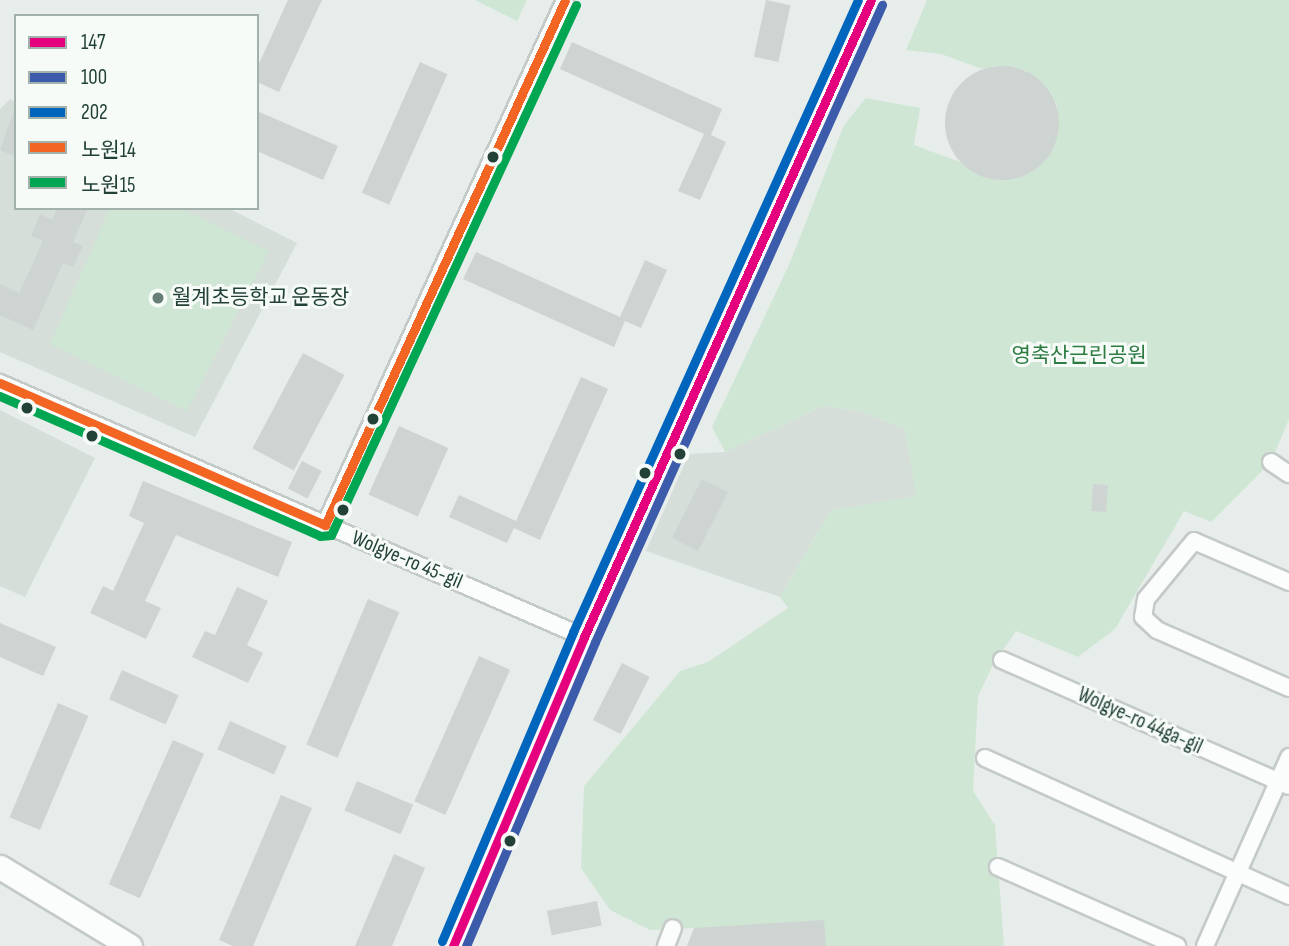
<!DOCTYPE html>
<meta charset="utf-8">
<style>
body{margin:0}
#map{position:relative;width:1289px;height:946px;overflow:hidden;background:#e7edea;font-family:"Sofia Sans Condensed","Noto Sans KR",sans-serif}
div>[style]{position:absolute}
.built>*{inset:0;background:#d5ded9}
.green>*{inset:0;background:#d0e6d5}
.building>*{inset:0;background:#ced4d1;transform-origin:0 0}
.round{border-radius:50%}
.roads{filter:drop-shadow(2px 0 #c4cac7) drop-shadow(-2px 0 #c4cac7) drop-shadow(0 2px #c4cac7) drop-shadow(0 -2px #c4cac7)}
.street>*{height:16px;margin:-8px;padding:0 8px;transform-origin:8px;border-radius:8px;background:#fbfcfc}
.secondary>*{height:23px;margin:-11.5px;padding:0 11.5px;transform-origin:11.5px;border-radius:11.5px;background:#fbfcfc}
.bus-1>*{height:9px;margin:-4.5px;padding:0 4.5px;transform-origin:4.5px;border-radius:4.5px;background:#e5007d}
.bus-2>*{height:9px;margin:-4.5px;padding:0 4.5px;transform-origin:4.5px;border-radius:4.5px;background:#3d5bab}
.bus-3>*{height:9px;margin:-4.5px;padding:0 4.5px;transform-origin:4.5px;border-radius:4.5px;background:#0065bd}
.bus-4>*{height:9px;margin:-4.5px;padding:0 4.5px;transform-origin:4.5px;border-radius:4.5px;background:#f26522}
.bus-5>*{height:9px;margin:-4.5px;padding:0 4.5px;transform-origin:4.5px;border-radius:4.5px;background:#00a651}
.dots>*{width:19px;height:19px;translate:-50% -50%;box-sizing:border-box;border:4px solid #f6fbf8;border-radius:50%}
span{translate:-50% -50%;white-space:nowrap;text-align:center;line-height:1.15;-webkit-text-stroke:6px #f6fbf8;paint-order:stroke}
.poi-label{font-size:21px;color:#234237}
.left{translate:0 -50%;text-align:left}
.park-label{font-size:21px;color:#2b7b42}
.street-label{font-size:21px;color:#234237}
.legend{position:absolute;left:14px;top:14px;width:245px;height:196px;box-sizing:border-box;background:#f6fbf8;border:2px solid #a2b1ab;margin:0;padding:9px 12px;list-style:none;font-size:21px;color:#234237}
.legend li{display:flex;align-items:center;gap:14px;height:35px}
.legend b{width:35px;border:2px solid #a2b1ab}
</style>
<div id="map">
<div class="built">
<i style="clip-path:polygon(10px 99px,16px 102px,16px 208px,228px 208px,297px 243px,195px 437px,0 352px,0 109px)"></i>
<i style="clip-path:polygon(823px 406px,859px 411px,905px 429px,917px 497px,831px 510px,780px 597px,646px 551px,689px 454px,725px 452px)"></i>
<i style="clip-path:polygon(0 410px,95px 458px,25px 597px,0 586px)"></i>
</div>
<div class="green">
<i style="clip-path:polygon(475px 0,527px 0,517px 21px)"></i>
<i style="clip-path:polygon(927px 0,1289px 0,1289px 419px,1271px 462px,1211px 522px,1184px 511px,1115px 629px,1078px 657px,1016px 631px,993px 665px,978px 696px,973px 791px,995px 825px,1004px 946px,826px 946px,694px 928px,650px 930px,610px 910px,581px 868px,584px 786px,680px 671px,708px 662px,788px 608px,780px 597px,831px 510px,916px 496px,905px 429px,859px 411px,823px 406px,725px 452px,712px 427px,789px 265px,844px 125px,866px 98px,920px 108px,914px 145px,960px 162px,987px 178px,1003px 180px,1035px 169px,1056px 141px,1057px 105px,1049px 90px,1025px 70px,996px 66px,982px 69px,941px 54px,906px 50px)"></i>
<i style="clip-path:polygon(110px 208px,180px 208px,269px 251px,187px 411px,50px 344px)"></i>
</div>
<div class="building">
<i style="clip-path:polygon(288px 0,322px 0,279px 92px,257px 82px,257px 68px)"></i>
<i style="left:766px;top:0;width:25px;height:58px;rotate:12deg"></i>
<i style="clip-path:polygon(572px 42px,722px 109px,711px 135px,726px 142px,700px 200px,678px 191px,704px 134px,560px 69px)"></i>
<i style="left:420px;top:62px;width:30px;height:143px;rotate:24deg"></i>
<i class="round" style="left:945px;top:66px;width:114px;height:114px"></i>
<i style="clip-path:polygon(16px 105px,16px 157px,0 150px)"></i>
<i style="clip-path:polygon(257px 111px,338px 146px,323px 180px,257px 151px)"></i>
<i style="clip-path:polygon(57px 208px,88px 208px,73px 242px,83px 246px,73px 267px,63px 263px,33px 330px,0 315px,0 284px,19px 293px,43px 241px,31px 236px,40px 214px,52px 220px)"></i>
<i style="clip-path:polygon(476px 252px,620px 317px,645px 260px,667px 270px,641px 328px,625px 321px,614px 347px,463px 279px)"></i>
<i style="left:303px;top:353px;width:47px;height:108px;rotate:28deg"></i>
<i style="clip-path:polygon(581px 377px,608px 389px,540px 540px,514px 528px,507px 543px,449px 517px,459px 495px,516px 521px)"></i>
<i style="left:399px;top:426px;width:54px;height:75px;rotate:24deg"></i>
<i style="left:302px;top:461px;width:22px;height:31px;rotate:27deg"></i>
<i style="left:702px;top:479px;width:29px;height:66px;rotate:27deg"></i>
<i style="clip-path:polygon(143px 481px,292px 542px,278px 577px,176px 535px,145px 601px,161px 608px,146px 639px,90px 613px,103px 586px,113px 591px,144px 523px,129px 516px)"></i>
<i style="left:1093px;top:484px;width:15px;height:27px;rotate:4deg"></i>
<i style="clip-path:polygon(237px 587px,268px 601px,247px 645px,263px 653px,248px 683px,192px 657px,205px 631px,215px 635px)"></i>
<i style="left:368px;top:599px;width:34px;height:158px;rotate:23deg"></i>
<i style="clip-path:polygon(0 623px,56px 647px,43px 676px,0 657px)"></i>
<i style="left:479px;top:656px;width:34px;height:159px;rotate:24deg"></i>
<i style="left:622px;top:663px;width:31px;height:64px;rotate:27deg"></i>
<i style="left:122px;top:670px;width:62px;height:32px;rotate:24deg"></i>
<i style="left:58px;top:703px;width:33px;height:124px;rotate:23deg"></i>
<i style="left:230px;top:721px;width:62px;height:31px;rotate:24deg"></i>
<i style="left:173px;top:740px;width:34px;height:158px;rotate:24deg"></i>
<i style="left:357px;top:781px;width:61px;height:32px;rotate:23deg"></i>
<i style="clip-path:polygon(281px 795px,312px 808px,253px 946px,233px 946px,219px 940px)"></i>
<i style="clip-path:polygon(394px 854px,425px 868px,392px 946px,355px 946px)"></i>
<i style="left:597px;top:901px;width:25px;height:51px;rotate:79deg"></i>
<i style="clip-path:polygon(824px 920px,826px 946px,687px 946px,694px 928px)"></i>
</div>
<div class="roads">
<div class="street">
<i style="left:0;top:383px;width:637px;rotate:23.51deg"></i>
<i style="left:1271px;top:462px;width:22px;rotate:34deg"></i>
<i style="left:325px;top:525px;width:577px;rotate:-65.43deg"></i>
<i style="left:1289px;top:582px;width:103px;rotate:-156.7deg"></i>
<i style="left:1194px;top:541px;width:75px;rotate:129.6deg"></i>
<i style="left:1146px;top:599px;width:18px;rotate:99deg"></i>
<i style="left:1143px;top:617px;width:19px;rotate:43deg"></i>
<i style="left:1157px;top:630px;width:144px;rotate:23.7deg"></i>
<i style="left:1002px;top:660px;width:313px;rotate:23.7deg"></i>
<i style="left:985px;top:758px;width:334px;rotate:24.4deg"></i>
<i style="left:998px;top:867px;width:196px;rotate:23.8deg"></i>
<i style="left:666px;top:946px;width:19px;rotate:-69deg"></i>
<i style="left:1205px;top:946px;width:207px;rotate:-66deg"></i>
</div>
<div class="secondary">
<i style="left:0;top:867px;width:152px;rotate:31.3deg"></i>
<i style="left:453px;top:946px;width:336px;rotate:-67deg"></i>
<i style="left:584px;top:637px;width:699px;rotate:-65.75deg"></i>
</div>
</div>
<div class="bus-1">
<i style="left:453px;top:946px;width:336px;rotate:-67deg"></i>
<i style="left:584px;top:637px;width:699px;rotate:-65.75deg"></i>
</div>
<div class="bus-2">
<i style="left:466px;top:946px;width:330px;rotate:-67deg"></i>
<i style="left:595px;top:642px;width:699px;rotate:-65.75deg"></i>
</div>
<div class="bus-3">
<i style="left:442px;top:941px;width:336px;rotate:-67deg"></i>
<i style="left:573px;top:632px;width:693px;rotate:-65.73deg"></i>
</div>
<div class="bus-4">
<i style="left:0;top:383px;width:355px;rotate:23.6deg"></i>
<i style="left:325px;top:525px;width:577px;rotate:-65.43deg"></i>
</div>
<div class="bus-5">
<i style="left:0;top:396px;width:349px;rotate:23.6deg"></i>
<i style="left:320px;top:536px;width:11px;rotate:-5deg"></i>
<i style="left:331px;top:535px;width:584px;rotate:-65.19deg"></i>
</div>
<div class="dots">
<i style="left:493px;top:157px;background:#234237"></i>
<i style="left:158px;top:298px;background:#687e76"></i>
<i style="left:27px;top:408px;background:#234237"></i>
<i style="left:373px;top:419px;background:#234237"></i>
<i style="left:92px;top:436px;background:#234237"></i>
<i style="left:680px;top:454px;background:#234237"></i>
<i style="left:645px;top:473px;background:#234237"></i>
<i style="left:343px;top:510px;background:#234237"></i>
<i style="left:510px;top:841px;background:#234237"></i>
</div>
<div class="poi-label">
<span class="left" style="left:172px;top:298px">월계초등학교 운동장</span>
</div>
<div class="park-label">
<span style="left:1079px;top:356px">영축산근린공원</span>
</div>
<div class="street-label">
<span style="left:407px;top:560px;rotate:23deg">Wolgye-ro 45-gil</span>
<span style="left:1140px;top:721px;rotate:24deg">Wolgye-ro 44ga-gil</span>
</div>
<ul class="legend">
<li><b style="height:9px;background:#e5007d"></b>147</li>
<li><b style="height:9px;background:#3d5bab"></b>100</li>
<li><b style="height:9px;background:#0065bd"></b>202</li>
<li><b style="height:9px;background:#f26522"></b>노원14</li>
<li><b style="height:9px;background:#00a651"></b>노원15</li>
</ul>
</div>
